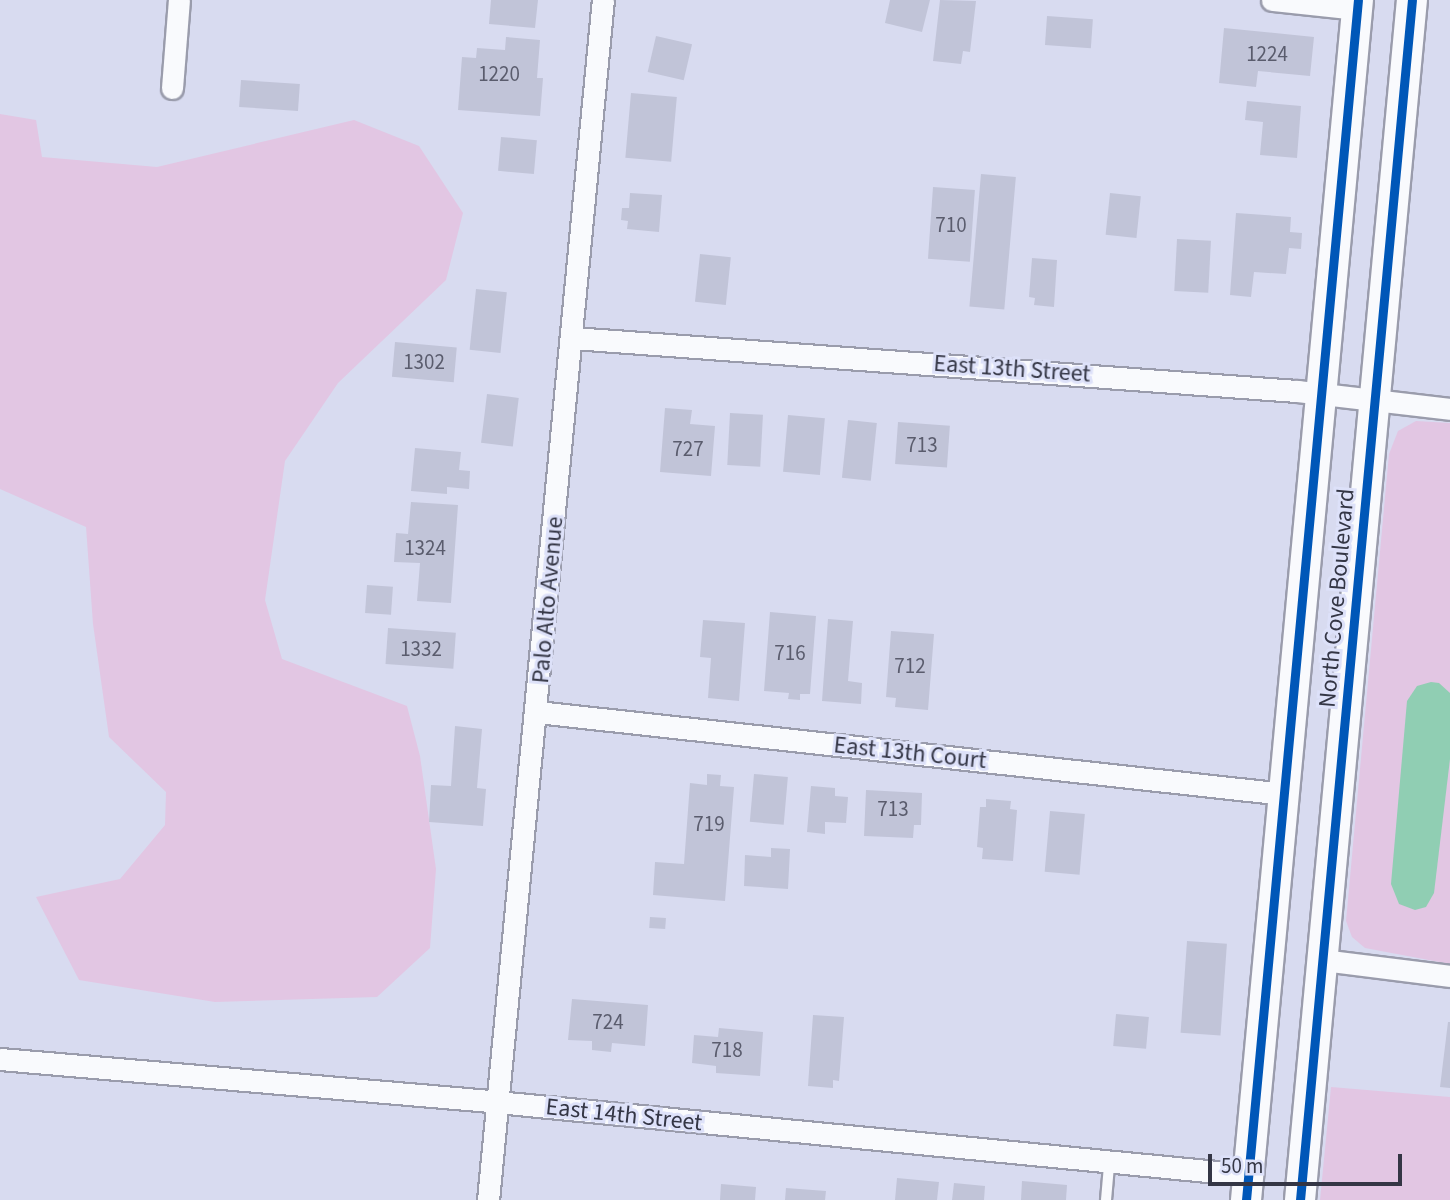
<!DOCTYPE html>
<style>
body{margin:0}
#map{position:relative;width:1450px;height:1200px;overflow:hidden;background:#d8dbf0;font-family:"Source Sans 3",sans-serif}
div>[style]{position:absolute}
.green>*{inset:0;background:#e2c6e3}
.water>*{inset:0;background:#90ceb3}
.building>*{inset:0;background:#c1c4d8;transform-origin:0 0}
.roads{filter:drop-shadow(2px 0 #9a9cac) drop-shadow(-2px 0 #9a9cac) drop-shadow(0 2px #9a9cac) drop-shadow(0 -2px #9a9cac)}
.service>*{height:10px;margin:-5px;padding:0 5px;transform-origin:5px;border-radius:5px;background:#f9fafd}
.minor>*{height:21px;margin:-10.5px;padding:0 10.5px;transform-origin:10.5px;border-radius:10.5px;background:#f9fafd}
.secondary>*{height:30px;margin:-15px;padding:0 15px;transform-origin:15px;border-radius:15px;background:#f9fafd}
.cycleway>*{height:9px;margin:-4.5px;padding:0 4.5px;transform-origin:4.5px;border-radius:4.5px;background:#0057b8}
span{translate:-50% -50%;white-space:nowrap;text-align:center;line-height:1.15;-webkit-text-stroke:6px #dde1f9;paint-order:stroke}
.number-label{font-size:21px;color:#5a5c6d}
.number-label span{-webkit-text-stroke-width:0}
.street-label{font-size:24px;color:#343645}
.scale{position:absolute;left:1208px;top:1154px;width:194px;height:32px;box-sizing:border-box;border:4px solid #343645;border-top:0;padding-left:9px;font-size:21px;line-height:24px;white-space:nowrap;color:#343645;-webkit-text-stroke:5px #dde1f9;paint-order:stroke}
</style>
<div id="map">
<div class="green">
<i style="clip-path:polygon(0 114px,36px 120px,42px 157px,157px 167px,354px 120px,419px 146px,463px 213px,446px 280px,338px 383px,285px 461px,265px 600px,282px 659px,407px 706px,420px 756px,436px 869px,430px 948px,377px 997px,215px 1002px,79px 980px,36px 897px,120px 879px,165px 825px,166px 792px,109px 737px,93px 624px,86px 527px,0 489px)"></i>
<i style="clip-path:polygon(1416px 421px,1450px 423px,1450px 964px,1365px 948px,1352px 937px,1346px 921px,1389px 454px,1398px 431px)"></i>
<i style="clip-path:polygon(1331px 1087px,1450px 1097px,1450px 1200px,1320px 1200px)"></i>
</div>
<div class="water">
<i style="clip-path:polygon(1431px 682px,1439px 683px,1450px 693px,1450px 759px,1434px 893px,1426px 907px,1415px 910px,1399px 904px,1391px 884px,1407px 701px,1417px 686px)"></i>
</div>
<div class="building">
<i style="clip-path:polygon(491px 0,538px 0,535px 28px,489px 24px)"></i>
<i style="clip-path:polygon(890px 0,930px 0,922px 32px,885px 23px)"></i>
<i style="clip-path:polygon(940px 0,976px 1px,970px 52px,963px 51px,961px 64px,933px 61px)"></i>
<i style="left:1047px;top:16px;width:46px;height:29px;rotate:4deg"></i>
<i style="clip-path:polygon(1224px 28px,1314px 37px,1310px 76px,1258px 71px,1256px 87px,1219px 83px)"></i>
<i style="left:656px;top:36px;width:37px;height:37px;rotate:13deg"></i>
<i style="clip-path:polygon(506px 37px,540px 40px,537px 78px,543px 78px,540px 116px,458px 110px,462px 57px,476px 58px,477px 48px,505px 50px)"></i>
<i style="left:241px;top:80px;width:59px;height:27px;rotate:4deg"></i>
<i style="left:631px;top:93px;width:46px;height:65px;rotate:5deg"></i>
<i style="clip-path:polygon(1247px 101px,1301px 106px,1297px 158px,1260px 155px,1263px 122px,1245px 120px)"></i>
<i style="left:501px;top:137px;width:36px;height:34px;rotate:5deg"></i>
<i style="left:981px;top:174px;width:35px;height:133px;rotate:5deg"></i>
<i style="left:933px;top:187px;width:42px;height:72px;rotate:4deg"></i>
<i style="clip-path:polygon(630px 193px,662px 195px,659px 232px,627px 229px,628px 221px,621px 220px,622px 208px,629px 208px)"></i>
<i style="left:1110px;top:193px;width:31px;height:42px;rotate:6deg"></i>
<i style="clip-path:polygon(1236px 213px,1291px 217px,1290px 232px,1302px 233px,1301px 249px,1289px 248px,1286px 274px,1254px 272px,1251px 297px,1230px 295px)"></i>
<i style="left:1177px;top:239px;width:34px;height:52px;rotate:3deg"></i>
<i style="left:700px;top:254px;width:31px;height:48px;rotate:6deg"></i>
<i style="clip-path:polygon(1032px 258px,1057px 260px,1054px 307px,1034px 305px,1035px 298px,1029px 297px)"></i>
<i style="left:476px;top:289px;width:31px;height:61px;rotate:6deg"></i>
<i style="left:395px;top:342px;width:62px;height:35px;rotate:5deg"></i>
<i style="left:487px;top:394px;width:32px;height:49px;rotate:7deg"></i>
<i style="clip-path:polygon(665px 408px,692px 410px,690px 424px,715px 426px,711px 476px,660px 472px)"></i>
<i style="left:730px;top:413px;width:33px;height:52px;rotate:3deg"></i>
<i style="left:788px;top:415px;width:37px;height:57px;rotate:5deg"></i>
<i style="left:848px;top:420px;width:29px;height:58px;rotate:6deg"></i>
<i style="left:898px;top:422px;width:52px;height:42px;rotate:4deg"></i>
<i style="clip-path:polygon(415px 448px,461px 452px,459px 470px,470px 471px,469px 489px,447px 487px,447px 494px,411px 491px)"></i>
<i style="clip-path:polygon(411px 502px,458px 505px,451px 603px,417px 601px,420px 563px,394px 562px,396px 533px,408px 534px)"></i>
<i style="left:367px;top:585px;width:26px;height:28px;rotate:4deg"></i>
<i style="clip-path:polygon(770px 612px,816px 616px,810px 694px,800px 694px,800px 700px,788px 699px,789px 693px,764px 691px)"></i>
<i style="clip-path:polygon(828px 619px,853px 621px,848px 681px,862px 683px,861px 704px,822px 701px)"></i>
<i style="clip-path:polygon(703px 620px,745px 623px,739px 701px,708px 698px,711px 658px,700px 657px)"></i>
<i style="left:388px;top:628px;width:68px;height:36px;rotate:4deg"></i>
<i style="clip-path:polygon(891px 631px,934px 634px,928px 710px,895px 707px,896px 698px,886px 697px)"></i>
<i style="clip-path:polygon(455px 726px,482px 729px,477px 788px,486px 789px,483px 826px,429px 822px,431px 785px,451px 786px)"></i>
<i style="clip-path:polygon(707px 774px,721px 775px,720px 786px,734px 787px,725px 901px,653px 895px,655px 862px,684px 864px,690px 783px,707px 785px)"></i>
<i style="left:754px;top:774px;width:34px;height:48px;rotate:5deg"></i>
<i style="clip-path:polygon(811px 786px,835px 788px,835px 796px,848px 797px,846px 823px,825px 822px,825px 834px,807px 832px)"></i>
<i style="clip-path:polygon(866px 790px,922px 793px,921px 825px,914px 825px,913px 838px,864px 836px)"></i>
<i style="clip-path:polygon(986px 799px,1011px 801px,1010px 809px,1017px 810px,1013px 861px,982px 859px,983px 848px,977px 847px,980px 807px,986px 807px)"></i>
<i style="left:1050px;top:811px;width:35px;height:61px;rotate:5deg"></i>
<i style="clip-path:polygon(771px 848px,790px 849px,788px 889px,744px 886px,745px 855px,771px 857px)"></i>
<i style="left:650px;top:917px;width:16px;height:11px;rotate:4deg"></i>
<i style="left:1187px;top:941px;width:40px;height:92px;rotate:4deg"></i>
<i style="clip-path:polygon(572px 999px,648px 1005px,645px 1046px,612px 1043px,611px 1052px,592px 1050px,592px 1041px,568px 1040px)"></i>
<i style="left:1116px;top:1014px;width:33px;height:32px;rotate:5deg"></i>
<i style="clip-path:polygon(813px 1015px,844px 1017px,839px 1081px,833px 1080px,833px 1088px,808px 1086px)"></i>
<i style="clip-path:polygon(1448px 1022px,1450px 1022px,1450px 1088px,1440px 1087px)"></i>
<i style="clip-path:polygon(719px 1028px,763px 1032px,760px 1076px,716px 1073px,716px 1066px,692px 1063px,694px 1035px,718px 1037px)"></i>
<i style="clip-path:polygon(897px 1178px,939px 1182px,937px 1200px,895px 1200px)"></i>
<i style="clip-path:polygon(1022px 1181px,1067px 1185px,1066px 1200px,1021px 1200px)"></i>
<i style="clip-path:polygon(954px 1183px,985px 1186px,984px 1200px,952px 1200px)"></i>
<i style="clip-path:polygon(721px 1184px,756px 1187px,755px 1200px,720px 1200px)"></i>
<i style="clip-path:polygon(786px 1188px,826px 1191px,825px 1200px,785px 1200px)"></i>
</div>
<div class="roads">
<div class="service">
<i style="left:1106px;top:1200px;width:38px;rotate:-85deg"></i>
</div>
<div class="minor">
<i style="left:1272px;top:0;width:85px;rotate:6deg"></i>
<i style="left:172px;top:88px;width:88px;rotate:-85.5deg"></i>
<i style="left:573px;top:338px;width:726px;rotate:4.19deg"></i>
<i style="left:1297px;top:391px;width:154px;rotate:6.7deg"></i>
<i style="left:537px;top:712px;width:751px;rotate:6.26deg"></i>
<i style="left:1322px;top:960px;width:129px;rotate:7.1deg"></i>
<i style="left:0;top:1059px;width:499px;rotate:4.9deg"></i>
<i style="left:497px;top:1102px;width:755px;rotate:5.55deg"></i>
<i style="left:488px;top:1200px;width:1205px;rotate:-84.53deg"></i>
</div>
<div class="secondary">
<i style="left:1246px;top:1200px;width:1205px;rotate:-84.67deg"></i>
<i style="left:1300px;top:1200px;width:1205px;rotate:-84.67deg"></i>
</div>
</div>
<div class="cycleway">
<i style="left:1246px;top:1200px;width:1205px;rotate:-84.67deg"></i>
<i style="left:1300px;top:1200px;width:1205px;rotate:-84.67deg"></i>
</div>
<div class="number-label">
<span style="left:1267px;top:54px">1224</span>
<span style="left:499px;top:74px">1220</span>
<span style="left:951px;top:225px">710</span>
<span style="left:424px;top:362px">1302</span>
<span style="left:922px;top:445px">713</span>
<span style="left:688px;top:449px">727</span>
<span style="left:425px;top:548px">1324</span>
<span style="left:421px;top:649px">1332</span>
<span style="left:790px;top:653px">716</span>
<span style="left:910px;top:666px">712</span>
<span style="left:893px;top:809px">713</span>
<span style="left:709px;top:824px">719</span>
<span style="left:608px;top:1022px">724</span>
<span style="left:727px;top:1050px">718</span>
</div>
<div class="street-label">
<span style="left:1012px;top:369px;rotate:4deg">East 13th Street</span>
<span style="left:1337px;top:598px;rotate:-85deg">North Cove Boulevard</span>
<span style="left:548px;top:600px;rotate:-85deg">Palo Alto Avenue</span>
<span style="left:910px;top:753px;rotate:6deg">East 13th Court</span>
<span style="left:624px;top:1115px;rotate:6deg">East 14th Street</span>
</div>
<div class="scale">50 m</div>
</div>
